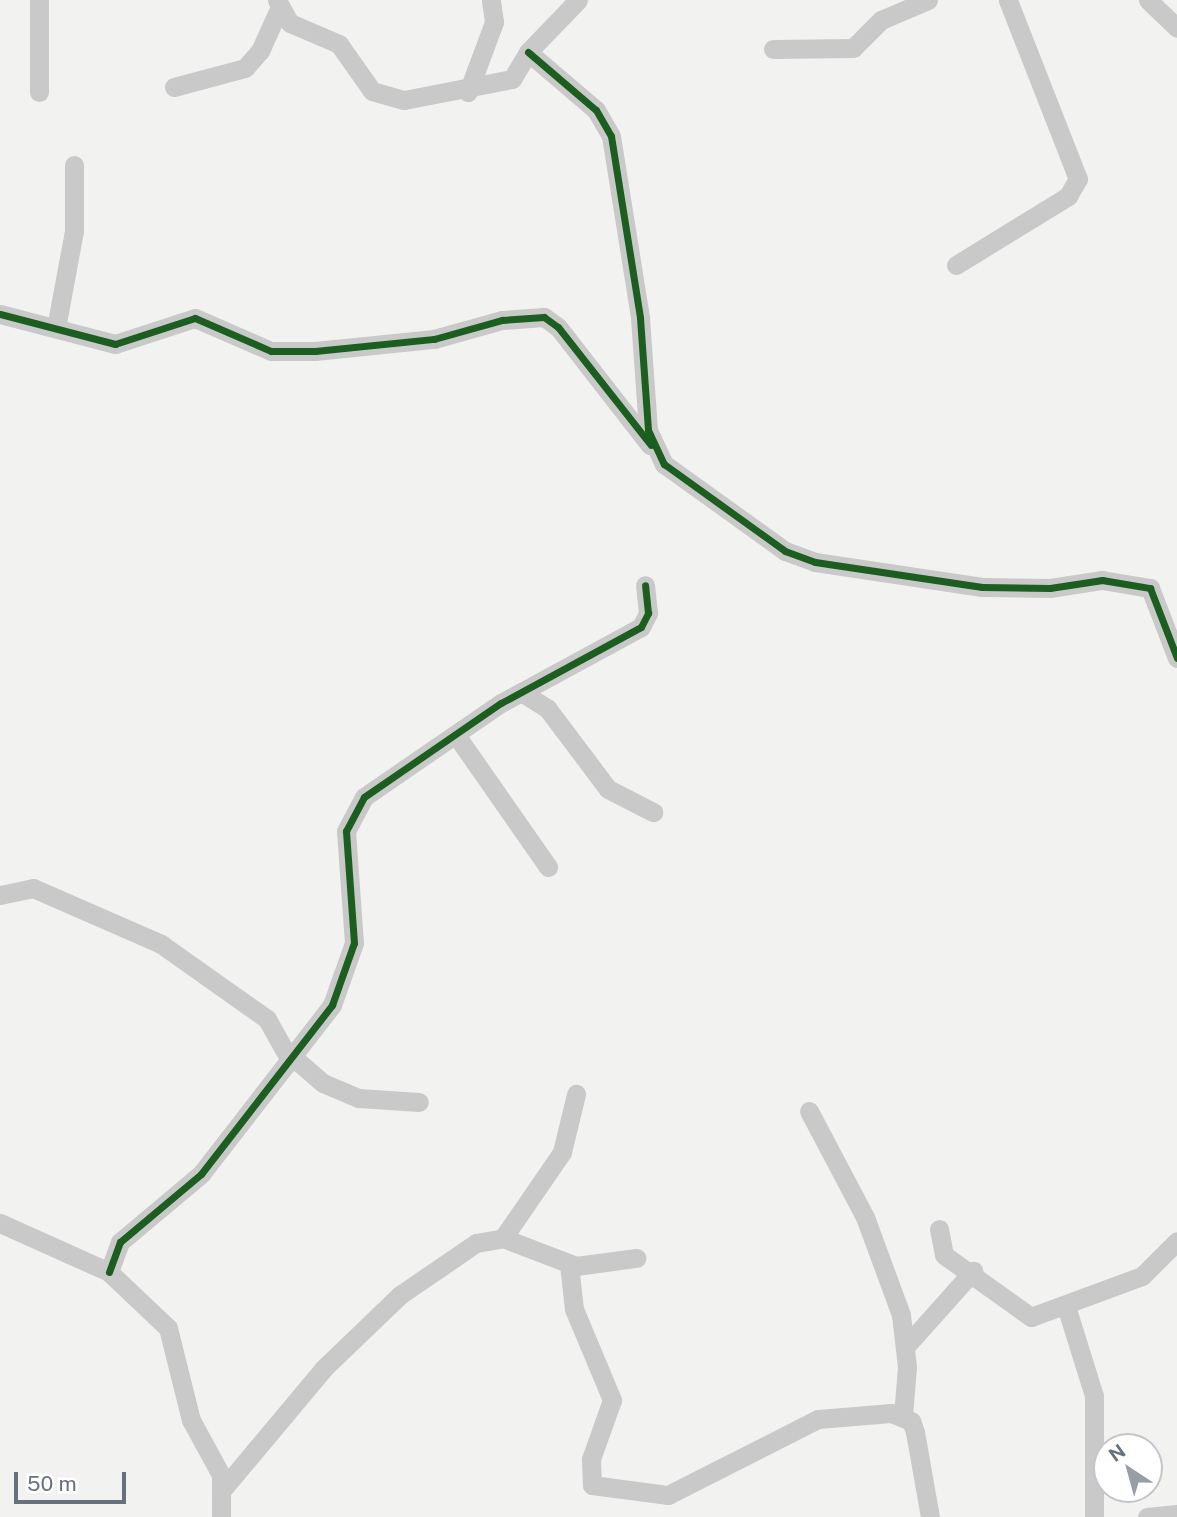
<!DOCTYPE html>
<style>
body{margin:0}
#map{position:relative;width:1177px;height:1517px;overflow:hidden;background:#f2f3f1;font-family:"Public Sans",sans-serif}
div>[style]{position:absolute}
.minor>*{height:19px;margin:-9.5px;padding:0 9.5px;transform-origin:9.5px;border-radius:9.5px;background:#c9c9ca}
.cycleway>*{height:7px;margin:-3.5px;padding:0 3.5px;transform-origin:3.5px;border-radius:3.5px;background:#1b5e20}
span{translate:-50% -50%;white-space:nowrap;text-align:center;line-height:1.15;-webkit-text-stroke:7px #fff;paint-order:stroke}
.north{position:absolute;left:1093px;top:1433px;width:70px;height:70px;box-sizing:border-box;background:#fff;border:2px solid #c2c6cb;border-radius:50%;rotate:324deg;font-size:19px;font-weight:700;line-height:28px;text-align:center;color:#67717d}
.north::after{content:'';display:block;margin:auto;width:24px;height:32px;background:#989ea6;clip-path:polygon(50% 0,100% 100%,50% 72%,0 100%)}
.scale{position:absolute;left:14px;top:1472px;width:112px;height:32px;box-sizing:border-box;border:4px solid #67717d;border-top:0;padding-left:9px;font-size:21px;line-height:24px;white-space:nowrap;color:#67717d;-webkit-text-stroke:5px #fff;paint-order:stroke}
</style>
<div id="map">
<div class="minor">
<i style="left:277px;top:0;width:26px;rotate:61deg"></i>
<i style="left:290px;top:23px;width:53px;rotate:23.2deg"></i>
<i style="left:339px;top:44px;width:57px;rotate:54.9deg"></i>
<i style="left:372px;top:91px;width:33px;rotate:16deg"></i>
<i style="left:404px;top:100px;width:110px;rotate:-11deg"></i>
<i style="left:512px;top:79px;width:31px;rotate:-59deg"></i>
<i style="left:528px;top:52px;width:72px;rotate:-46.1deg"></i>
<i style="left:1148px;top:0;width:40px;rotate:44deg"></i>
<i style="left:773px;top:49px;width:80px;rotate:-0.7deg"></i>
<i style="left:853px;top:48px;width:40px;rotate:-45deg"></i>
<i style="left:881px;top:20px;width:51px;rotate:-23.1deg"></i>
<i style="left:528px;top:52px;width:89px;rotate:40.5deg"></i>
<i style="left:596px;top:110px;width:30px;rotate:60deg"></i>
<i style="left:611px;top:136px;width:184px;rotate:80.9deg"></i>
<i style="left:640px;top:318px;width:112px;rotate:85.9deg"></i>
<i style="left:648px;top:430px;width:38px;rotate:65deg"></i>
<i style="left:664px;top:464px;width:149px;rotate:35.7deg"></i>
<i style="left:785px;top:551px;width:32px;rotate:20deg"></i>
<i style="left:815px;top:562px;width:169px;rotate:8.5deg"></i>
<i style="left:982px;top:587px;width:68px;rotate:0.8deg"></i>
<i style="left:1050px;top:588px;width:53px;rotate:-8.7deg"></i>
<i style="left:1102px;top:580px;width:49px;rotate:9.5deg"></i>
<i style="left:1150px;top:588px;width:75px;rotate:68.9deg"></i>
<i style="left:174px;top:87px;width:73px;rotate:-15deg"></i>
<i style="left:245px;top:68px;width:23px;rotate:-49deg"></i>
<i style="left:260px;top:51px;width:46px;rotate:-65.7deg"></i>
<i style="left:39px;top:92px;width:92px;rotate:-90deg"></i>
<i style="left:468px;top:92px;width:75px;rotate:-69.6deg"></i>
<i style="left:494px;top:22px;width:22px;rotate:-98deg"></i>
<i style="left:956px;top:265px;width:132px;rotate:-31.6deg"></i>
<i style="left:1068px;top:196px;width:20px;rotate:-60deg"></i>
<i style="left:1078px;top:179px;width:192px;rotate:-111.4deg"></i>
<i style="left:0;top:314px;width:119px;rotate:14.6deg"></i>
<i style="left:115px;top:344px;width:84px;rotate:-18deg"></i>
<i style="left:195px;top:318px;width:83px;rotate:23.5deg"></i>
<i style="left:271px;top:351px;width:44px"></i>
<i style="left:315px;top:351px;width:120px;rotate:-5.8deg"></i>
<i style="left:434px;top:339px;width:71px;rotate:-15.6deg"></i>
<i style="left:502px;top:320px;width:42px;rotate:-4.1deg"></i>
<i style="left:544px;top:317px;width:17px;rotate:36deg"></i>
<i style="left:558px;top:327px;width:150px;rotate:52.1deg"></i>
<i style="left:56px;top:328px;width:99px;rotate:-79.5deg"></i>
<i style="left:74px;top:231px;width:66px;rotate:-90deg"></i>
<i style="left:521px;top:692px;width:31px;rotate:32deg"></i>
<i style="left:547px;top:708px;width:101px;rotate:53deg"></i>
<i style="left:608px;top:789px;width:51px;rotate:27.1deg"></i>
<i style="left:456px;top:735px;width:161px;rotate:55.1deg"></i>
<i style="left:0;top:895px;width:34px;rotate:-12deg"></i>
<i style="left:33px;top:888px;width:140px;rotate:23.6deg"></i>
<i style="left:161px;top:944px;width:130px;rotate:35.3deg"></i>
<i style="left:267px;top:1019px;width:49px;rotate:60.8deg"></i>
<i style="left:294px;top:1058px;width:38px;rotate:41deg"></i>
<i style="left:323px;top:1083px;width:39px;rotate:23deg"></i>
<i style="left:359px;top:1098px;width:60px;rotate:3.8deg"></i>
<i style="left:809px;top:1111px;width:120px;rotate:62.2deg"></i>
<i style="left:865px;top:1217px;width:104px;rotate:69.8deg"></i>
<i style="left:901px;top:1315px;width:52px;rotate:83.4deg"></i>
<i style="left:907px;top:1367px;width:49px;rotate:94.7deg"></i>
<i style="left:0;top:1223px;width:120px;rotate:24.2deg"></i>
<i style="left:109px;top:1272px;width:81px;rotate:43.5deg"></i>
<i style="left:168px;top:1328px;width:95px;rotate:76deg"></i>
<i style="left:191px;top:1420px;width:63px;rotate:61.4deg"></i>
<i style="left:221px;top:1475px;width:42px;rotate:90deg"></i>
<i style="left:939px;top:1229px;width:26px;rotate:79deg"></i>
<i style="left:944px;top:1255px;width:107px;rotate:35.5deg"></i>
<i style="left:1031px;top:1317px;width:118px;rotate:-20.3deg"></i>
<i style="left:1142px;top:1276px;width:49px;rotate:-45deg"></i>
<i style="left:503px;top:1238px;width:104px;rotate:-55.5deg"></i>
<i style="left:562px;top:1152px;width:60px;rotate:-76.4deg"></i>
<i style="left:569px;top:1264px;width:45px;rotate:83.7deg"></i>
<i style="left:574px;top:1309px;width:99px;rotate:67.3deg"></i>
<i style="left:612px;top:1400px;width:63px;rotate:109.6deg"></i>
<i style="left:591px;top:1459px;width:26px;rotate:88deg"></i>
<i style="left:592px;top:1485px;width:77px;rotate:7.5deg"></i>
<i style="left:668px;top:1495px;width:168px;rotate:-26.9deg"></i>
<i style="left:818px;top:1419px;width:73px;rotate:-4.7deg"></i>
<i style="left:891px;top:1413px;width:22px;rotate:22deg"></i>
<i style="left:911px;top:1421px;width:12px;rotate:70deg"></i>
<i style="left:915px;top:1432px;width:86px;rotate:80deg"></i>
<i style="left:109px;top:1272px;width:32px;rotate:-70deg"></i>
<i style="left:120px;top:1242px;width:106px;rotate:-40deg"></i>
<i style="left:201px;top:1174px;width:214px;rotate:-52.2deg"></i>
<i style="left:332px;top:1005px;width:66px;rotate:-70.5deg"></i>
<i style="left:354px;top:943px;width:112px;rotate:-94.1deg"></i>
<i style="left:346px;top:831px;width:38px;rotate:-62deg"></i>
<i style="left:364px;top:797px;width:166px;rotate:-34.5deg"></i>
<i style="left:501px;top:703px;width:159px;rotate:-28.5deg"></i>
<i style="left:641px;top:627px;width:16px;rotate:-63deg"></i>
<i style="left:648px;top:613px;width:28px;rotate:-96deg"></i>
<i style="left:1066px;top:1306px;width:94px;rotate:72.7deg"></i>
<i style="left:1094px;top:1396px;width:121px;rotate:90deg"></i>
<i style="left:906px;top:1346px;width:101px;rotate:-48.2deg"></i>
<i style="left:222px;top:1490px;width:158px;rotate:-50.1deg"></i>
<i style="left:323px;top:1369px;width:107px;rotate:-43.9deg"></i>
<i style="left:400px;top:1295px;width:92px;rotate:-34.4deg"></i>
<i style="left:476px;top:1243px;width:27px;rotate:-10deg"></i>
<i style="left:503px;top:1238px;width:78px;rotate:21deg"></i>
<i style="left:576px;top:1266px;width:61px;rotate:-7.6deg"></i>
<i style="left:1147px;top:1517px;width:30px;rotate:-6deg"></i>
</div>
<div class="cycleway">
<i style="left:528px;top:52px;width:89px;rotate:40.5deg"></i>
<i style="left:596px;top:110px;width:30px;rotate:60deg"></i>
<i style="left:611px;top:136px;width:184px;rotate:80.9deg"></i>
<i style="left:640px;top:318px;width:112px;rotate:85.9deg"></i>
<i style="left:648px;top:430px;width:38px;rotate:65deg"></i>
<i style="left:664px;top:464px;width:149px;rotate:35.7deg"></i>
<i style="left:785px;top:551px;width:32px;rotate:20deg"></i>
<i style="left:815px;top:562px;width:169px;rotate:8.5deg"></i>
<i style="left:982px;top:587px;width:68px;rotate:0.8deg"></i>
<i style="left:1050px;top:588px;width:53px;rotate:-8.7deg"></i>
<i style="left:1102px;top:580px;width:49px;rotate:9.5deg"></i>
<i style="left:1150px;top:588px;width:75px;rotate:68.9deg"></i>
<i style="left:0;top:314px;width:119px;rotate:14.6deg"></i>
<i style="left:115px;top:344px;width:84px;rotate:-18deg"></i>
<i style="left:195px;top:318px;width:83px;rotate:23.5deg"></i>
<i style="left:271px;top:351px;width:44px"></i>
<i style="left:315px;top:351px;width:120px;rotate:-5.8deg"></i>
<i style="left:434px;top:339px;width:71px;rotate:-15.6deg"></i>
<i style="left:502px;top:320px;width:42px;rotate:-4.1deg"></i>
<i style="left:544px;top:317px;width:17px;rotate:36deg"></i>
<i style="left:558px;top:327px;width:150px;rotate:51.8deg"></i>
<i style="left:109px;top:1272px;width:32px;rotate:-70deg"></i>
<i style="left:120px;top:1242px;width:106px;rotate:-40deg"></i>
<i style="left:201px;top:1174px;width:214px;rotate:-52.2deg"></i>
<i style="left:332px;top:1005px;width:66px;rotate:-70.5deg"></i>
<i style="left:354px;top:943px;width:112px;rotate:-94.1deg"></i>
<i style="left:346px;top:831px;width:38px;rotate:-62deg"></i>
<i style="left:364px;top:797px;width:166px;rotate:-34.5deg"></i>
<i style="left:501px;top:703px;width:159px;rotate:-28.5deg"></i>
<i style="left:641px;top:627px;width:16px;rotate:-63deg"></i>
<i style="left:648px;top:613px;width:28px;rotate:-96deg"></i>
</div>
<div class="north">N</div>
<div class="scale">50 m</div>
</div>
